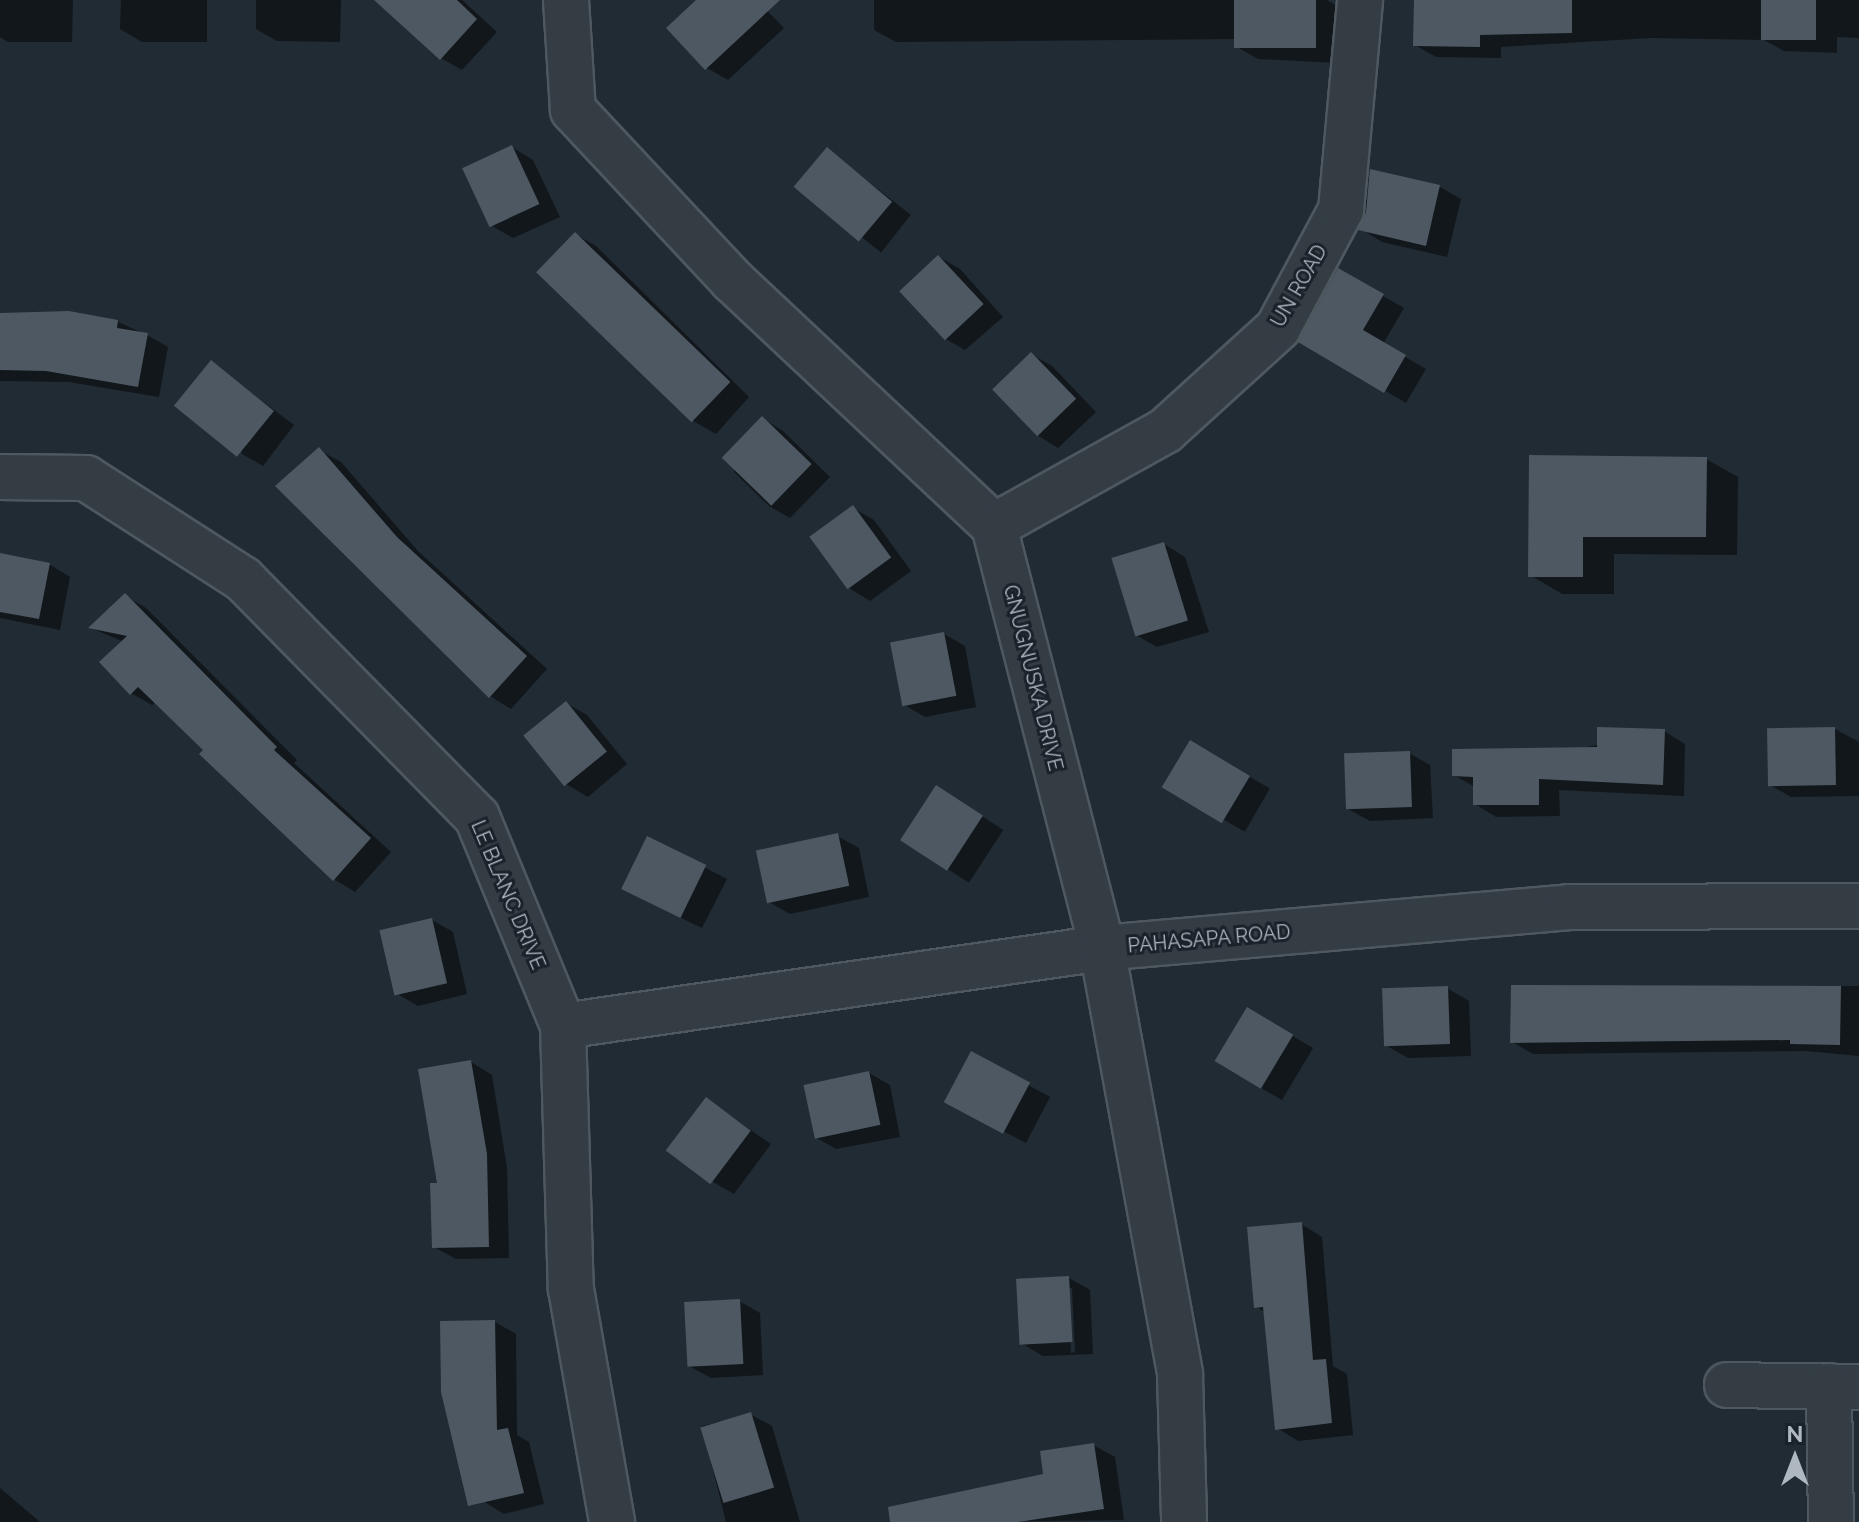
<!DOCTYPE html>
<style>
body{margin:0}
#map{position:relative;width:1859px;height:1522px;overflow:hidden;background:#212b33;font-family:Raleway,sans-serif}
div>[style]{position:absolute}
.shadow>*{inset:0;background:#0007;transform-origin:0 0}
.building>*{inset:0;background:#4d5862;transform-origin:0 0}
.roads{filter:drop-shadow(2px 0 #4f585f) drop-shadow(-2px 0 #4f585f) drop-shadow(0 2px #4f585f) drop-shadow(0 -2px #4f585f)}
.minor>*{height:44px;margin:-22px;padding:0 22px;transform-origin:22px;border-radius:22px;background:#343d44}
span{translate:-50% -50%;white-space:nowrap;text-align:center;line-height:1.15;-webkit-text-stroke:6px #1a2229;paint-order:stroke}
.street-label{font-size:20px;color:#afb8c1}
.north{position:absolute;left:1755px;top:1418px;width:80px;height:80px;-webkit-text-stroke:6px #1a2229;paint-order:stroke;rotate:0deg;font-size:22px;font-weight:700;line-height:32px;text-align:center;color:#afb8c1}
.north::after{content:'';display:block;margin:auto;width:28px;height:36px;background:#afb8c1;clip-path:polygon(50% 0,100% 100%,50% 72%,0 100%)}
</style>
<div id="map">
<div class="shadow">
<i style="clip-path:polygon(0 0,73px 0,72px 42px,8px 42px,0 37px)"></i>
<i style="clip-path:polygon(121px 0,207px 0,207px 42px,142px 42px,120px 29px)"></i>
<i style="clip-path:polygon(256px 0,341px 0,340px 42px,277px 41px,256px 29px)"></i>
<i style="clip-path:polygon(408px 0,462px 0,497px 32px,462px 70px,441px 58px)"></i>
<i style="clip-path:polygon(698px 0,757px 0,784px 28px,728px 80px,707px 68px)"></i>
<i style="clip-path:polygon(874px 0,1327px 0,1337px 6px,1338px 63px,1258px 59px,1237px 47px,1237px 39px,896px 42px,874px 30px)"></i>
<i style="clip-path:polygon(1416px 0,1859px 0,1859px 38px,1837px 37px,1837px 53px,1784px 51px,1764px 40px,1651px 38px,1501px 47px,1501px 58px,1436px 57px,1415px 45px)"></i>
<i style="clip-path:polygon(512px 147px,533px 160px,560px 217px,513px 238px,492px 226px)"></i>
<i style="left:828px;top:150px;width:105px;height:48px;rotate:38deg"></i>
<i style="clip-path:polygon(1372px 171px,1440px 187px,1461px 199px,1447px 257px,1382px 242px,1361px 229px)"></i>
<i style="clip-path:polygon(575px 234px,596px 246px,749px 397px,716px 434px,695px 422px,539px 272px)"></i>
<i style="clip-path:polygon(939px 257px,960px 269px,1003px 317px,965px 350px,944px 338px)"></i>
<i style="clip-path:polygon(1339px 271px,1404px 308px,1383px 344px,1426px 369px,1406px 403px,1301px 341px)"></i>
<i style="clip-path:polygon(0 313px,118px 322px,147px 335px,168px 347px,159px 397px,69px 382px,0 381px)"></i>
<i style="clip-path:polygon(1031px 354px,1052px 366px,1096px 412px,1058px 448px,1037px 435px)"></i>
<i style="clip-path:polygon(212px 363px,294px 425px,263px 466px,242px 454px)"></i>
<i style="clip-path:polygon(762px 418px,783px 431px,830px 477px,790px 518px,769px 506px,734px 472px)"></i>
<i style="clip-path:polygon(319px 450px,341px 462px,418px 551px,547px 669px,511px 709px,490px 696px)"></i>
<i style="clip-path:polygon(1531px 457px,1706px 459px,1738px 477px,1737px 555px,1614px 554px,1614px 594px,1562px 594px,1530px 575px)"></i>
<i style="clip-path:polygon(853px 508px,874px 520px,911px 571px,870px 601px,849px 588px)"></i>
<i style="clip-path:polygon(1164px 544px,1185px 557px,1209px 632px,1157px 647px,1136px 635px)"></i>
<i style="clip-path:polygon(0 555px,49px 564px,70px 577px,60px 630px,0 618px)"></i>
<i style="clip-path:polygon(125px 596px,146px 608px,297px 760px,294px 763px,391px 852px,355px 892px,334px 879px,156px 702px,152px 705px,131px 693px,124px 642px,91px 628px)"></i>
<i style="clip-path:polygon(944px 634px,965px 646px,976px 707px,925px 717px,903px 704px)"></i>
<i style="clip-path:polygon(566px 703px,587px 715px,627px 764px,588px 797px,566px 784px)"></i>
<i style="clip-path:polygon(1835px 729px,1859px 742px,1859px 796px,1791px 797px,1770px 785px)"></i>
<i style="clip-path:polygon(1664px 731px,1685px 744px,1684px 796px,1559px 790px,1560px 816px,1496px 817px,1475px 804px,1475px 787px,1454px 775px)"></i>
<i style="left:1191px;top:743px;width:91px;height:50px;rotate:30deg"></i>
<i style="clip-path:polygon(1409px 753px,1430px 765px,1433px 818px,1370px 821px,1348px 809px)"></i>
<i style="left:937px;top:787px;width:79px;height:63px;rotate:33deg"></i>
<i style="clip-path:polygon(837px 836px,859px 848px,869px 897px,790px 914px,769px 902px)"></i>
<i style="clip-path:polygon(648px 838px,727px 879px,702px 928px,644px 900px)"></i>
<i style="clip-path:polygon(432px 920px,453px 932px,467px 994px,418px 1006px,396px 993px)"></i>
<i style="clip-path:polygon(1859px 986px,1859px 1056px,1806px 1051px,1533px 1054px,1512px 1042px,1513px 987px)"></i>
<i style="clip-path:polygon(1447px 988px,1469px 1001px,1471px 1056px,1408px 1058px,1387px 1046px)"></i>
<i style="clip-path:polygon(1247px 1009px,1313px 1048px,1282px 1100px,1261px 1088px)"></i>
<i style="clip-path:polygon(972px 1054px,1050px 1097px,1026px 1143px,968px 1113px)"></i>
<i style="clip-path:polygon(471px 1062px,492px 1075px,507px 1168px,509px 1258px,456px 1259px,434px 1247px,439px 1185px)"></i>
<i style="clip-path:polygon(869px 1073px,890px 1085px,900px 1137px,836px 1149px,815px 1137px)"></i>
<i style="clip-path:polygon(707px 1100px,771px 1144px,734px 1194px,713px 1182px)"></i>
<i style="clip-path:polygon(1301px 1224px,1322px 1237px,1333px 1366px,1347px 1374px,1353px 1435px,1298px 1441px,1277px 1428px,1265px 1312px,1256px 1307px)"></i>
<i style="clip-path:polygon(evenodd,1069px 1278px,1090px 1290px,1093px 1354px,1043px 1356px,1021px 1343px,1069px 1278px,1068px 1288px,1072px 1288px,1075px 1352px,1071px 1353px,1068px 1288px)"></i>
<i style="clip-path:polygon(739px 1301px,760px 1313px,763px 1375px,711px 1378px,689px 1366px)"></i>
<i style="clip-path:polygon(495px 1322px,516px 1334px,517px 1435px,529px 1442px,544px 1504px,504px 1514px,483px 1501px)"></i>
<i style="clip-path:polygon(750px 1414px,772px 1426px,800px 1522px,726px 1522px,702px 1426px)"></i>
<i style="clip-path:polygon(1093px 1445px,1115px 1457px,1124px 1520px,932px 1522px,1046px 1476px)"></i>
<i style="clip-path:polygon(0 1488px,40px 1522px,0 1522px)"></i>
</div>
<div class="building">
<i style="clip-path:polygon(374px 0,457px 0,477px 19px,440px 60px)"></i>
<i style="clip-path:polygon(696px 0,780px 0,705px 70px,666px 28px)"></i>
<i style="left:1234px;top:0;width:82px;height:48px"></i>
<i style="clip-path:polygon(1414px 0,1572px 0,1572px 33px,1480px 35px,1480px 47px,1413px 46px)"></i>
<i style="left:1761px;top:0;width:55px;height:40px"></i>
<i style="left:512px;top:145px;width:65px;height:55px;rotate:65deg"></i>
<i style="left:827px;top:147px;width:85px;height:52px;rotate:40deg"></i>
<i style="clip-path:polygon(1370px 169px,1440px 185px,1426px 246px,1358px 230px,1366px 212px)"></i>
<i style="left:575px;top:232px;width:216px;height:56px;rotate:44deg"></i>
<i style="left:938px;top:255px;width:67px;height:53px;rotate:47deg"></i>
<i style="clip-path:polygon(1338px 268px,1384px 294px,1363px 330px,1406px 355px,1384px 393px,1298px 342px)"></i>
<i style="clip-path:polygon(69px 311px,118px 320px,117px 328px,148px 333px,138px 387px,46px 371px,0 370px,0 313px)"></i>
<i style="left:1031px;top:352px;width:65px;height:54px;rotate:46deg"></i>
<i style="left:211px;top:360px;width:81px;height:59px;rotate:39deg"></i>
<i style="left:762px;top:416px;width:69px;height:58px;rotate:44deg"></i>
<i style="clip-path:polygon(319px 447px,397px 537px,527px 656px,489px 698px,275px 486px)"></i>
<i style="clip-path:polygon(1529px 455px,1707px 457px,1706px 537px,1583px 537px,1583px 577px,1528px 577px)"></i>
<i style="left:853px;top:505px;width:65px;height:54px;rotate:54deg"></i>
<i style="left:1164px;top:542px;width:82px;height:55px;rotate:73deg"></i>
<i style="clip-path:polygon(0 553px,50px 563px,39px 619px,0 612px)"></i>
<i style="clip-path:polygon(125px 593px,277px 747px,274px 750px,371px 838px,333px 881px,199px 754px,203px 750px,138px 687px,130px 695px,99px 662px,127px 636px,88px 628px)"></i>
<i style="left:944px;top:632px;width:65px;height:55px;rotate:79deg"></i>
<i style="left:566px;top:701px;width:65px;height:55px;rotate:51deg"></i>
<i style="clip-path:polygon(1597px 727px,1665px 729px,1663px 785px,1539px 779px,1539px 805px,1473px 805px,1473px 777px,1452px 776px,1452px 749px,1597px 747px)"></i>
<i style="left:1835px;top:727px;width:58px;height:68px;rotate:89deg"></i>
<i style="left:1190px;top:740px;width:70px;height:55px;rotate:31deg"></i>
<i style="left:1410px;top:751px;width:56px;height:66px;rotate:88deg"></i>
<i style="left:936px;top:785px;width:56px;height:66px;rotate:33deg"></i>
<i style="left:838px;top:833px;width:54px;height:84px;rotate:78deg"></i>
<i style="left:647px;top:836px;width:66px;height:59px;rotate:26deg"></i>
<i style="left:432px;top:918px;width:67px;height:54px;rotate:77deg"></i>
<i style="clip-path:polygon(1511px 985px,1841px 986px,1840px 1045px,1790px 1044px,1790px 1040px,1510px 1043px)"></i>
<i style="left:1448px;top:986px;width:58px;height:66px;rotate:88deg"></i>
<i style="left:1247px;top:1007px;width:54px;height:63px;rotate:31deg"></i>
<i style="left:971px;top:1051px;width:67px;height:58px;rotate:28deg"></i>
<i style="clip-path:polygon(471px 1060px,487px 1154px,489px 1247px,432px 1248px,430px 1183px,437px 1183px,418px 1069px)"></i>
<i style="left:869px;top:1071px;width:55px;height:67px;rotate:78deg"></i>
<i style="left:706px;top:1097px;width:56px;height:67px;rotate:37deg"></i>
<i style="clip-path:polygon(1302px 1222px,1313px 1360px,1326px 1359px,1332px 1423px,1275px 1430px,1263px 1307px,1254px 1308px,1247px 1227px)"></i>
<i style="left:1069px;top:1276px;width:66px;height:53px;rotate:87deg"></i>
<i style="left:740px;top:1299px;width:65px;height:56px;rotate:87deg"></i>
<i style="clip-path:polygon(495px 1320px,497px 1430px,508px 1428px,524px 1493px,468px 1506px,441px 1392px,440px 1321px)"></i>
<i style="left:751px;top:1412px;width:79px;height:53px;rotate:73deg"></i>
<i style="clip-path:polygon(1094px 1443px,1104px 1509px,1018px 1522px,890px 1522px,888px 1507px,1043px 1474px,1040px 1451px)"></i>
</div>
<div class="roads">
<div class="minor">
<i style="left:566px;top:0;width:110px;rotate:86.4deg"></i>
<i style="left:573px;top:110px;width:233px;rotate:46.9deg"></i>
<i style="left:732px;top:280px;width:359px;rotate:43.2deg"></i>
<i style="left:994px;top:526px;width:436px;rotate:75.6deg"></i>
<i style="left:1102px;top:948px;width:434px;rotate:79.6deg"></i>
<i style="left:1180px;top:1375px;width:147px;rotate:88.4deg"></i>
<i style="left:0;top:477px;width:86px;rotate:0.7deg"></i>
<i style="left:86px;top:478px;width:187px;rotate:32.8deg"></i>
<i style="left:243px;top:579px;width:334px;rotate:45.5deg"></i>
<i style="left:477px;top:817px;width:226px;rotate:67.6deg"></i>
<i style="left:563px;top:1026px;width:263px;rotate:88.3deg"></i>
<i style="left:571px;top:1289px;width:237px;rotate:80deg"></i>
<i style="left:994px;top:526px;width:196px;rotate:-29.1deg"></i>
<i style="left:1165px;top:431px;width:153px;rotate:-42.3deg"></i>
<i style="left:1278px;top:328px;width:134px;rotate:-61.9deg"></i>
<i style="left:1341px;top:210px;width:211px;rotate:-84.8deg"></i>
<i style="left:563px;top:1026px;width:545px;rotate:-8.23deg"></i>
<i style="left:1102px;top:948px;width:468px;rotate:-5deg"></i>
<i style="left:1568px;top:907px;width:291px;rotate:-0.2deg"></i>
<i style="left:1727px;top:1385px;width:130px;rotate:0.9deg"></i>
<i style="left:1829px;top:1386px;width:136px;rotate:89.2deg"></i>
</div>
</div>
<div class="street-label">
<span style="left:1299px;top:286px;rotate:-60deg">UN ROAD</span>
<span style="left:1033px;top:678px;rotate:76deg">GNUGNUSKA DRIVE</span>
<span style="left:508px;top:895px;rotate:67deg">LE BLANC DRIVE</span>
<span style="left:1209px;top:939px;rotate:-5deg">PAHASAPA ROAD</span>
</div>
<div class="north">N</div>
</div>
